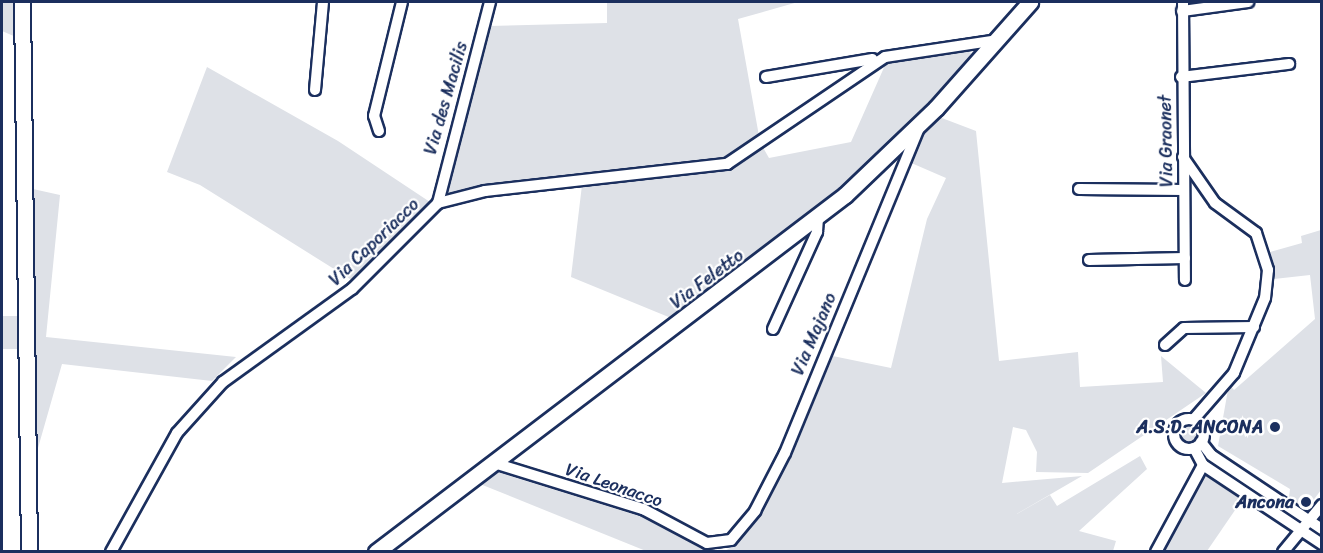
<!DOCTYPE html>
<style>
body{margin:0}
#map{position:relative;width:1323px;height:553px;overflow:hidden;background:#fff;font-family:Sriracha,sans-serif}
div>[style]{position:absolute}
.green>*{inset:0;background:#dee1e7;transform-origin:0 0}
.round{border-radius:50%}
.roads{filter:drop-shadow(2px 0 #1b2f5e) drop-shadow(-2px 0 #1b2f5e) drop-shadow(0 2px #1b2f5e) drop-shadow(0 -2px #1b2f5e)}
.street>*{height:10px;margin:-5px;padding:0 5px;transform-origin:5px;border-radius:5px;background:#fff}
.street>.ring{margin:-5px;padding:0;box-sizing:content-box;background:none;border:10px solid #fff;border-radius:50%}
.secondary>*{height:15px;margin:-7.5px;padding:0 7.5px;transform-origin:7.5px;border-radius:7.5px;background:#fff}
.dots>*{width:16px;height:16px;translate:-50% -50%;box-sizing:border-box;border:3px solid #fff;border-radius:50%}
span{translate:-50% -50%;white-space:nowrap;text-align:center;line-height:1.15;-webkit-text-stroke:4.5px #fff;paint-order:stroke}
.street-label{font-size:18px;color:#1b2f5e}
.poi-label{font-size:18px;color:#1b2f5e;font-weight:700}
.right{translate:-100% -50%;text-align:right}
.frame{position:absolute;inset:0;border:3px solid #1b2f5e;pointer-events:none}
</style>
<div id="map">
<div class="green">
<i style="clip-path:polygon(2px 2px,15px 2px,16px 37px,2px 31px)"></i>
<i style="clip-path:polygon(607px 2px,798px 2px,738px 19px,759px 136px,720px 161px,445px 194px,488px 26px,607px 23px)"></i>
<i style="clip-path:polygon(962px 49px,971px 53px,969px 61px,918px 116px,798px 224px,671px 318px,571px 277px,582px 185px,713px 171px,761px 144px,769px 158px,851px 142px,886px 63px)"></i>
<i style="clip-path:polygon(207px 67px,338px 141px,430px 202px,358px 284px,200px 185px,167px 172px)"></i>
<i style="clip-path:polygon(934px 115px,976px 131px,999px 361px,1078px 352px,1080px 387px,1163px 382px,1161px 356px,1206px 393px,1088px 473px,1036px 472px,1037px 452px,1026px 430px,1013px 427px,1002px 483px,1082px 476px,1001px 523px,1050px 495px,1057px 506px,1140px 456px,1147px 469px,1079px 531px,1116px 541px,1113px 551px,723px 552px,737px 544px,749px 523px,823px 354px,891px 368px,927px 219px,946px 178px,909px 162px)"></i>
<i style="clip-path:polygon(33px 189px,60px 195px,46px 337px,236px 357px,212px 381px,62px 364px,36px 455px)"></i>
<i style="clip-path:polygon(1321px 230px,1321px 490px,1306px 510px,1289px 497px,1290px 489px,1218px 446px,1229px 384px,1234px 390px,1315px 319px,1310px 275px,1274px 279px,1270px 252px,1302px 243px,1301px 236px)"></i>
<i style="left:19px;top:316px;width:33px;height:17px;rotate:90deg"></i>
<i class="round" style="left:1180px;top:423px;width:20px;height:20px"></i>
<i style="clip-path:polygon(497px 472px,655px 521px,705px 551px,646px 551px,480px 484px)"></i>
<i style="clip-path:polygon(1203px 474px,1242px 500px,1207px 551px,1162px 552px)"></i>
</div>
<div class="roads">
<div class="street">
<i style="left:1183px;top:2px;width:278px;rotate:89.6deg"></i>
<i style="left:1182px;top:11px;width:67px;rotate:-7.8deg"></i>
<i style="left:766px;top:77px;width:108px;rotate:-9.6deg"></i>
<i style="left:1181px;top:77px;width:109px;rotate:-6.9deg"></i>
<i style="left:315px;top:90px;width:88px;rotate:-84.8deg"></i>
<i style="left:379px;top:131px;width:16px;rotate:-108deg"></i>
<i style="left:374px;top:116px;width:117px;rotate:-76.2deg"></i>
<i style="left:1183px;top:157px;width:56px;rotate:55.2deg"></i>
<i style="left:1215px;top:203px;width:51px;rotate:36.2deg"></i>
<i style="left:1256px;top:233px;width:39px;rotate:72deg"></i>
<i style="left:1268px;top:270px;width:28px;rotate:96deg"></i>
<i style="left:1265px;top:298px;width:81px;rotate:112.5deg"></i>
<i style="left:1234px;top:373px;width:61px;rotate:131deg"></i>
<i style="left:1079px;top:189px;width:105px;rotate:0.5deg"></i>
<i style="left:438px;top:203px;width:208px;rotate:-75.5deg"></i>
<i style="left:1089px;top:260px;width:96px;rotate:-1.2deg"></i>
<i style="left:773px;top:329px;width:107px;rotate:-65.6deg"></i>
<i style="left:817px;top:232px;width:15px;rotate:-86deg"></i>
<i style="left:1165px;top:345px;width:25px;rotate:-42deg"></i>
<i style="left:1184px;top:328px;width:70px;rotate:-0.8deg"></i>
<i class="ring" style="left:1174px;top:419px;width:20px;height:20px"></i>
<i style="left:1201px;top:442px;width:16px;rotate:52deg"></i>
<i style="left:1211px;top:455px;width:133px;rotate:33.7deg"></i>
<i style="left:1194px;top:448px;width:19px;rotate:62deg"></i>
<i style="left:1203px;top:465px;width:143px;rotate:33.6deg"></i>
<i style="left:494px;top:463px;width:156px;rotate:17.2deg"></i>
<i style="left:643px;top:509px;width:72px;rotate:28deg"></i>
<i style="left:707px;top:543px;width:24px;rotate:-7deg"></i>
<i style="left:731px;top:540px;width:38px;rotate:-50deg"></i>
<i style="left:755px;top:511px;width:65px;rotate:-62.7deg"></i>
<i style="left:785px;top:453px;width:352px;rotate:-67.6deg"></i>
<i style="left:111px;top:552px;width:136px;rotate:-61deg"></i>
<i style="left:177px;top:433px;width:69px;rotate:-48deg"></i>
<i style="left:223px;top:382px;width:159px;rotate:-35.8deg"></i>
<i style="left:352px;top:289px;width:122px;rotate:-45deg"></i>
<i style="left:438px;top:203px;width:49px;rotate:-14.3deg"></i>
<i style="left:485px;top:191px;width:244px;rotate:-6.4deg"></i>
<i style="left:727px;top:164px;width:191px;rotate:-34.1deg"></i>
<i style="left:885px;top:57px;width:113px;rotate:-8.6deg"></i>
<i style="left:1156px;top:552px;width:99px;rotate:-61.6deg"></i>
<i style="left:1283px;top:552px;width:61px;rotate:-50.3deg"></i>
</div>
<div class="secondary">
<i style="left:22px;top:2px;width:550px;rotate:89.27deg"></i>
<i style="left:376px;top:552px;width:589px;rotate:-37.28deg"></i>
<i style="left:845px;top:195px;width:126px;rotate:-43.7deg"></i>
<i style="left:936px;top:108px;width:142px;rotate:-48.4deg"></i>
</div>
</div>
<div class="dots">
<i style="left:1275px;top:427px;background:#1b2f5e"></i>
<i style="left:1306px;top:502px;background:#1b2f5e"></i>
</div>
<div class="street-label">
<span style="left:446px;top:98px;rotate:-74deg">Via des Macilis</span>
<span style="left:1166px;top:141px;rotate:-91deg">Via Graonet</span>
<span style="left:374px;top:242px;rotate:-44deg">Via Caporiacco</span>
<span style="left:707px;top:279px;rotate:-37deg">Via Feletto</span>
<span style="left:814px;top:334px;rotate:-67deg">Via Majano</span>
<span style="left:614px;top:485px;rotate:19deg">Via Leonacco</span>
</div>
<div class="poi-label">
<span class="right" style="left:1263px;top:427px">A.S.D. ANCONA</span>
<span class="right" style="left:1294px;top:502px">Ancona</span>
</div>
<div class="frame"></div>
</div>
